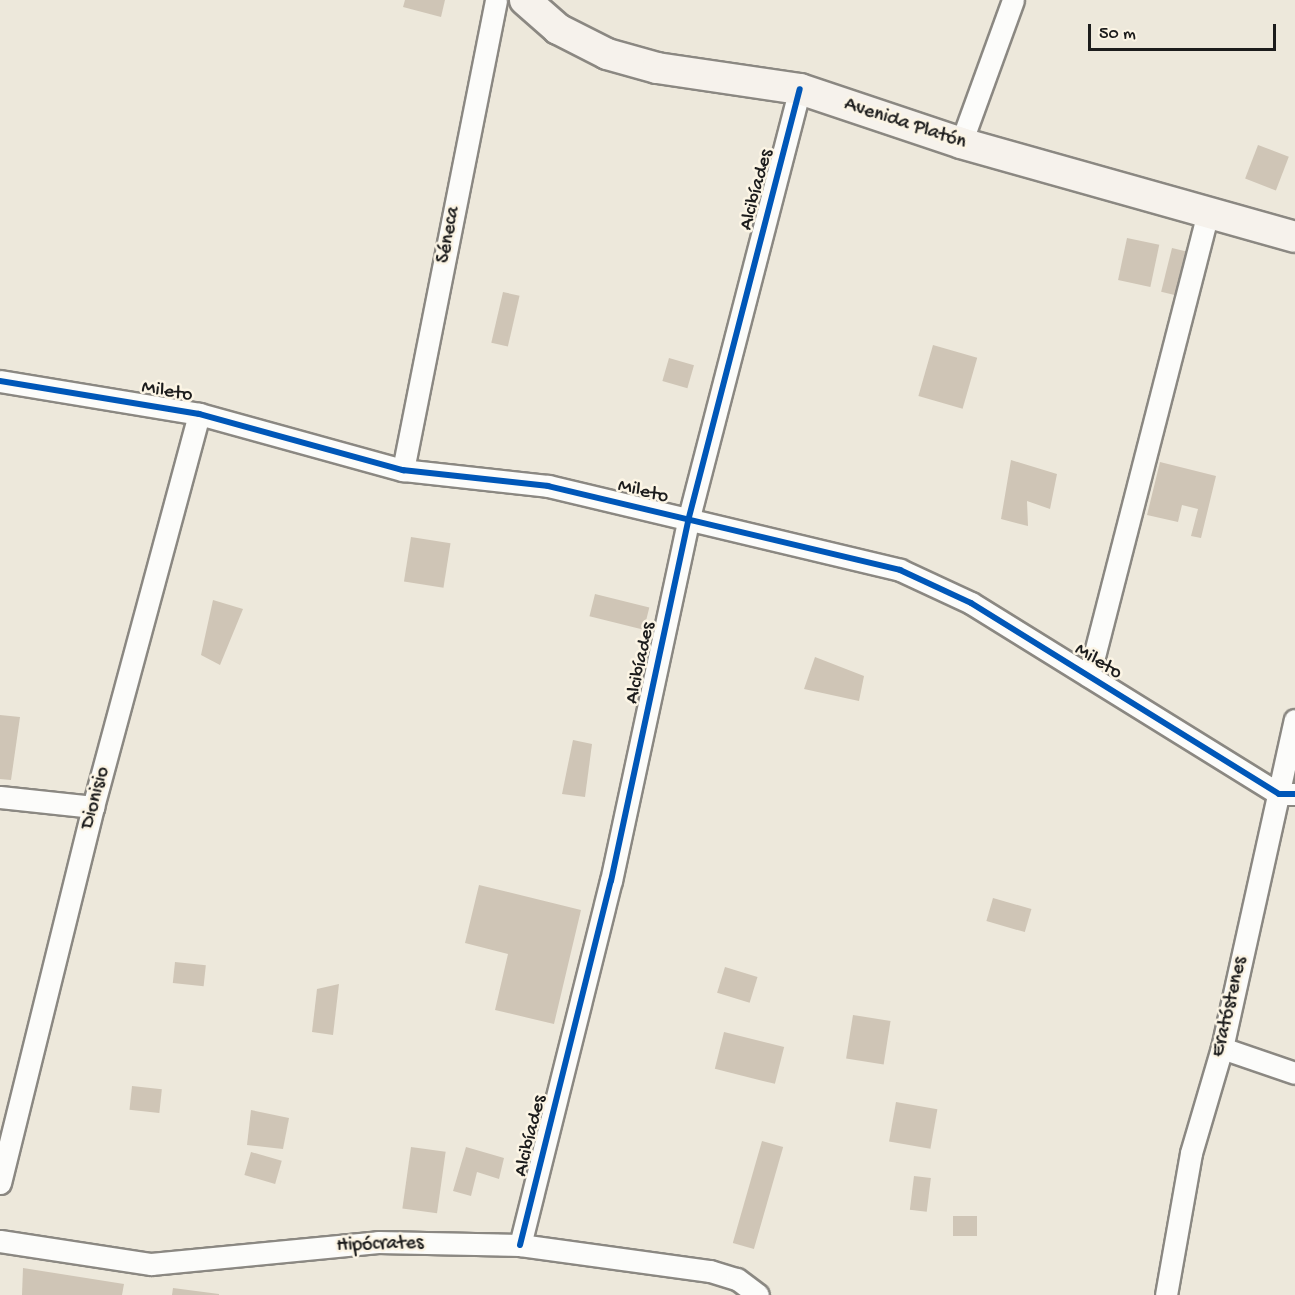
<!DOCTYPE html>
<meta charset="utf-8">
<style>
body{margin:0}
#map{position:relative;width:1295px;height:1295px;overflow:hidden;background:#ede8db;font-family:"Gochi Hand",sans-serif}
div>[style]{position:absolute}
.building>*{inset:0;background:#cfc5b6;transform-origin:0 0}
.roads{filter:drop-shadow(2px 0 #8b8882) drop-shadow(-2px 0 #8b8882) drop-shadow(0 2px #8b8882) drop-shadow(0 -2px #8b8882)}
.street>*{height:21px;margin:-10.5px;padding:0 10.5px;transform-origin:10.5px;border-radius:10.5px;background:#fcfcfa}
.secondary>*{height:30px;margin:-15px;padding:0 15px;transform-origin:15px;border-radius:15px;background:#f6f2ec}
.cycleway>*{height:6px;margin:-3px;padding:0 3px;transform-origin:3px;border-radius:3px;background:#0057b8}
span{translate:-50% -50%;white-space:nowrap;text-align:center;line-height:1.15;-webkit-text-stroke:5px #fcf5e5;paint-order:stroke}
.street-label{font-size:20px;color:#1c1c1c}
.scale{position:absolute;left:1088px;top:24px;width:188px;height:27px;box-sizing:border-box;border:3px solid #1c1c1c;border-top:0;padding-left:8px;font-size:18px;line-height:21px;white-space:nowrap;color:#1c1c1c;-webkit-text-stroke:4px #fcf5e5;paint-order:stroke}
</style>
<div id="map">
<div class="building">
<i style="clip-path:polygon(405px 0,445px 0,441px 17px,403px 7px)"></i>
<i style="left:1258px;top:145px;width:33px;height:36px;rotate:21deg"></i>
<i style="left:1127px;top:238px;width:33px;height:43px;rotate:12deg"></i>
<i style="left:1172px;top:248px;width:16px;height:45px;rotate:14deg"></i>
<i style="left:503px;top:292px;width:17px;height:52px;rotate:13deg"></i>
<i style="left:933px;top:345px;width:46px;height:53px;rotate:16deg"></i>
<i style="left:669px;top:358px;width:26px;height:24px;rotate:16deg"></i>
<i style="clip-path:polygon(1011px 460px,1057px 474px,1050px 509px,1027px 501px,1028px 526px,1001px 519px)"></i>
<i style="clip-path:polygon(1160px 462px,1216px 476px,1201px 538px,1191px 536px,1198px 509px,1182px 505px,1178px 522px,1147px 515px)"></i>
<i style="left:411px;top:537px;width:40px;height:45px;rotate:9deg"></i>
<i style="left:595px;top:594px;width:56px;height:23px;rotate:14deg"></i>
<i style="clip-path:polygon(213px 600px,243px 609px,220px 665px,201px 655px)"></i>
<i style="clip-path:polygon(815px 657px,864px 676px,859px 701px,804px 689px)"></i>
<i style="clip-path:polygon(0 715px,20px 717px,11px 780px,0 779px)"></i>
<i style="clip-path:polygon(573px 740px,592px 744px,585px 797px,562px 794px)"></i>
<i style="clip-path:polygon(479px 885px,581px 910px,554px 1024px,495px 1010px,508px 954px,465px 943px)"></i>
<i style="left:993px;top:898px;width:40px;height:24px;rotate:16deg"></i>
<i style="left:175px;top:962px;width:31px;height:21px;rotate:6deg"></i>
<i style="left:725px;top:967px;width:34px;height:27px;rotate:17deg"></i>
<i style="clip-path:polygon(339px 984px,333px 1035px,312px 1032px,317px 989px)"></i>
<i style="left:853px;top:1015px;width:38px;height:44px;rotate:9deg"></i>
<i style="left:724px;top:1032px;width:62px;height:38px;rotate:14deg"></i>
<i style="left:132px;top:1086px;width:30px;height:24px;rotate:6deg"></i>
<i style="left:896px;top:1102px;width:42px;height:40px;rotate:10deg"></i>
<i style="clip-path:polygon(251px 1110px,289px 1118px,283px 1149px,247px 1145px)"></i>
<i style="left:762px;top:1141px;width:22px;height:106px;rotate:16deg"></i>
<i style="left:411px;top:1147px;width:35px;height:62px;rotate:8deg"></i>
<i style="clip-path:polygon(466px 1147px,504px 1158px,499px 1179px,477px 1172px,471px 1196px,453px 1191px)"></i>
<i style="left:251px;top:1152px;width:32px;height:24px;rotate:16deg"></i>
<i style="left:914px;top:1176px;width:17px;height:34px;rotate:7deg"></i>
<i style="left:953px;top:1216px;width:24px;height:20px"></i>
<i style="clip-path:polygon(23px 1268px,124px 1284px,122px 1295px,22px 1295px)"></i>
<i style="clip-path:polygon(173px 1288px,219px 1294px,219px 1295px,172px 1295px)"></i>
</div>
<div class="roads">
<div class="street">
<i style="left:961px;top:143px;width:152px;rotate:-70deg"></i>
<i style="left:0;top:381px;width:202px;rotate:9.4deg"></i>
<i style="left:199px;top:414px;width:212px;rotate:15.4deg"></i>
<i style="left:403px;top:470px;width:146px;rotate:6.3deg"></i>
<i style="left:548px;top:486px;width:362px;rotate:13.4deg"></i>
<i style="left:900px;top:570px;width:78px;rotate:24.9deg"></i>
<i style="left:971px;top:603px;width:362px;rotate:31.8deg"></i>
<i style="left:1279px;top:794px;width:16px"></i>
<i style="left:403px;top:470px;width:479px;rotate:-78.8deg"></i>
<i style="left:1089px;top:676px;width:479px;rotate:-75.6deg"></i>
<i style="left:0;top:797px;width:94px;rotate:6.1deg"></i>
<i style="left:1222px;top:1048px;width:77px;rotate:18.9deg"></i>
<i style="left:0;top:1183px;width:387px;rotate:-76.1deg"></i>
<i style="left:93px;top:807px;width:407px;rotate:-74.9deg"></i>
<i style="left:0;top:1241px;width:153px;rotate:8.7deg"></i>
<i style="left:151px;top:1264px;width:228px;rotate:-5.5deg"></i>
<i style="left:378px;top:1242px;width:142px;rotate:1.2deg"></i>
<i style="left:520px;top:1245px;width:192px;rotate:7.8deg"></i>
<i style="left:710px;top:1271px;width:28px;rotate:17deg"></i>
<i style="left:737px;top:1279px;width:26px;rotate:37deg"></i>
<i style="left:520px;top:1245px;width:375px;rotate:-76deg"></i>
<i style="left:611px;top:881px;width:368px;rotate:-77.9deg"></i>
<i style="left:688px;top:521px;width:446px;rotate:-75.5deg"></i>
<i style="left:1166px;top:1295px;width:144px;rotate:-80deg"></i>
<i style="left:1191px;top:1153px;width:109px;rotate:-73.6deg"></i>
<i style="left:1222px;top:1048px;width:336px;rotate:-77.5deg"></i>
</div>
<div class="secondary">
<i style="left:525px;top:0;width:44px;rotate:41.3deg"></i>
<i style="left:558px;top:29px;width:55px;rotate:27deg"></i>
<i style="left:607px;top:54px;width:52px;rotate:15.6deg"></i>
<i style="left:657px;top:68px;width:145px;rotate:8.4deg"></i>
<i style="left:800px;top:89px;width:170px;rotate:18.5deg"></i>
<i style="left:961px;top:143px;width:347px;rotate:15.7deg"></i>
</div>
</div>
<div class="cycleway">
<i style="left:0;top:381px;width:202px;rotate:9.4deg"></i>
<i style="left:199px;top:414px;width:212px;rotate:15.4deg"></i>
<i style="left:403px;top:470px;width:146px;rotate:6.3deg"></i>
<i style="left:548px;top:486px;width:362px;rotate:13.4deg"></i>
<i style="left:900px;top:570px;width:78px;rotate:24.9deg"></i>
<i style="left:971px;top:603px;width:362px;rotate:31.8deg"></i>
<i style="left:1279px;top:794px;width:16px"></i>
<i style="left:520px;top:1245px;width:375px;rotate:-76deg"></i>
<i style="left:611px;top:881px;width:368px;rotate:-77.9deg"></i>
<i style="left:688px;top:521px;width:446px;rotate:-75.5deg"></i>
</div>
<div class="street-label">
<span style="left:905px;top:124px;rotate:18deg">Avenida Platón</span>
<span style="left:757px;top:190px;rotate:-75deg">Alcibíades</span>
<span style="left:449px;top:235px;rotate:-79deg">Séneca</span>
<span style="left:167px;top:392px;rotate:10deg">Mileto</span>
<span style="left:643px;top:492px;rotate:14deg">Mileto</span>
<span style="left:1098px;top:662px;rotate:32deg">Mileto</span>
<span style="left:641px;top:663px;rotate:-78deg">Alcibíades</span>
<span style="left:96px;top:798px;rotate:-75deg">Dionisio</span>
<span style="left:1230px;top:1007px;rotate:-77deg">Eratóstenes</span>
<span style="left:531px;top:1136px;rotate:-76deg">Alcibíades</span>
<span style="left:380px;top:1245px;rotate:-2deg">Hipócrates</span>
</div>
<div class="scale">50 m</div>
</div>
